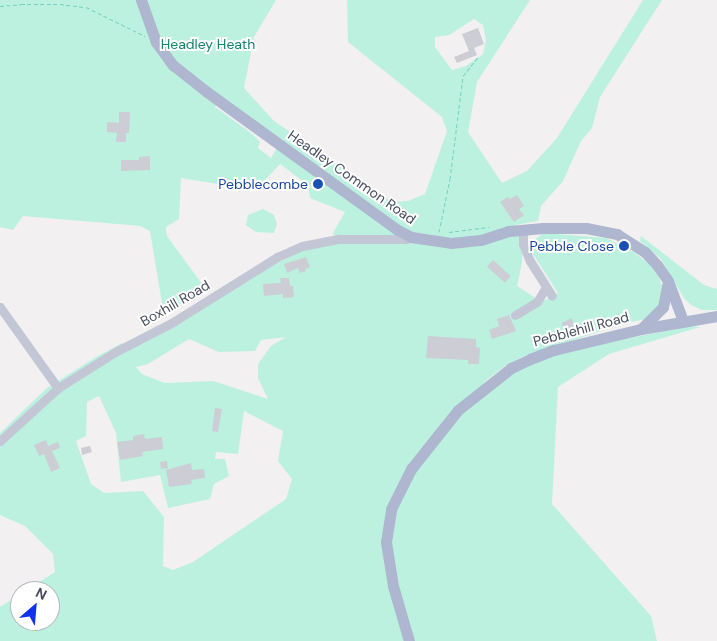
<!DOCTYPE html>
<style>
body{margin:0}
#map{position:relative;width:717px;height:641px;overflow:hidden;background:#f2f0f0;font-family:"DM Sans",sans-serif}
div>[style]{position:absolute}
.green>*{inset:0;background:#bcf1e0}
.building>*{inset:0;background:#cccdd5;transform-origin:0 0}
.path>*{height:1px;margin-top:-0.5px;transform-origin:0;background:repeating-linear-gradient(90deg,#73d1bd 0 4px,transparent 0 6.5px)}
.minor>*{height:9px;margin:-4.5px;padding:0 4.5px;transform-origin:4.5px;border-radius:4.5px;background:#c3c7d5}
.major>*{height:11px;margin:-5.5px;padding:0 5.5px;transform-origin:5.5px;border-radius:5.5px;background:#aeb6d0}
.dots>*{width:14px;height:14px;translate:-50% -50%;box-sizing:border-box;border:2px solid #fff;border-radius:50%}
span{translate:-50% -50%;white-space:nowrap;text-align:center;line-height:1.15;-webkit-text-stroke:4px #fff;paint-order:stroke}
.park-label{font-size:14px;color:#13846c}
.street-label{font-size:14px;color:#474c5e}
.transit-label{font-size:14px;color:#164399}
.right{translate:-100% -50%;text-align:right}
.north{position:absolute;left:10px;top:581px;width:50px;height:50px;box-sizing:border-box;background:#fff;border:1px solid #b5b7bf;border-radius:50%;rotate:27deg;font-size:14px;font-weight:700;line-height:20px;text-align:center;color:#474c5e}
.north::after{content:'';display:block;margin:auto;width:18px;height:22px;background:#1032ec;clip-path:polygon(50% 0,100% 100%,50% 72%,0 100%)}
</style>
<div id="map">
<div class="green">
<i style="clip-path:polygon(evenodd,0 0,276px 0,254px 37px,244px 88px,274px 121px,392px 202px,408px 201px,425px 194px,447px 131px,442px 117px,348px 42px,347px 0,530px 0,477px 82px,468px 132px,502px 183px,527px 171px,557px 138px,643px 0,662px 0,600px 97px,592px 128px,581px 141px,563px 181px,541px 206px,538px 221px,515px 225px,523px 239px,522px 263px,517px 286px,537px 299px,545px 300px,558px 293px,533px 254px,534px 240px,544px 233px,606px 238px,632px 251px,648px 263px,658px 276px,663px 288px,661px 301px,655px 311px,646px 319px,626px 323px,522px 357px,505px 366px,484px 382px,491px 388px,514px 370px,556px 353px,690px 326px,700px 327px,609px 354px,558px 387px,552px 504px,651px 616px,657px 641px,0 641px,0 607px,20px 594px,20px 621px,50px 621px,50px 591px,25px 591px,55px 572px,53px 554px,25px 526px,0 515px,0 433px,47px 388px,96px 357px,122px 343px,126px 349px,255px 274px,305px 249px,338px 243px,333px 233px,345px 212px,310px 198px,308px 185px,280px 164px,266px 179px,254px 187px,236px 187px,181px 178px,179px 219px,166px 227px,167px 236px,205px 288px,164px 315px,150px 231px,140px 226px,23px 216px,13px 230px,0 227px,0 0,474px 19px,483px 25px,486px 40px,483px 54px,466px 66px,452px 70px,435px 47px,435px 37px,449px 35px,474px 19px,0 0,221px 97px,281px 141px,271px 158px,258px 148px,260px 142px,251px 133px,215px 107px,221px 97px,0 0,286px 337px,271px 346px,258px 364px,258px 378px,268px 399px,213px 381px,165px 383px,142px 374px,136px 367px,148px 364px,189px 339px,219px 352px,255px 351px,261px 340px,286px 337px,0 0,99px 396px,116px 433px,121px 482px,160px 475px,168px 508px,210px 499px,214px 484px,229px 476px,225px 459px,215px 459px,216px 452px,238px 454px,244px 411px,283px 431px,278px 461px,292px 479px,286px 499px,193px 562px,173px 570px,163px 566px,164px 517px,143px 491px,104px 493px,91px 484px,76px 441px,86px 436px,87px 402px,99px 396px)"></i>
<i style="clip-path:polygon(263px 209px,274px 215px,277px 224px,274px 233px,256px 232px,246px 225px,248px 215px)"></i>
<i style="clip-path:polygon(641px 236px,704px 285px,717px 289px,717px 310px,702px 310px,691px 305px,684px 298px,661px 259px,640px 241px)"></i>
</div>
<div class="building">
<i style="clip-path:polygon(478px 28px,484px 44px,474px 48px,477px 55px,457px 63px,454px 57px,469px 51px,462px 34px)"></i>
<i style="clip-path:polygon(119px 112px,130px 112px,129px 133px,126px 133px,126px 142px,116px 142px,117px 133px,107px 132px,107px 122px,119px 123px)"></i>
<i style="clip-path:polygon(150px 156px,150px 170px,121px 171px,121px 160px,139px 160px,139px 157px)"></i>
<i style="clip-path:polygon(517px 195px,524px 206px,519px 209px,524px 215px,514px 222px,500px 202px,508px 197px,510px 199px)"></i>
<i style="clip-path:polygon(306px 257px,310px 267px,305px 269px,306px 271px,300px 273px,298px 268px,287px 273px,284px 264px)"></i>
<i style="left:493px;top:260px;width:24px;height:9px;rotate:42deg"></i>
<i style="clip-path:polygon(280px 278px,289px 278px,290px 286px,293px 286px,294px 297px,283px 298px,283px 294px,264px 296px,263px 284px,281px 283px)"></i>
<i style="clip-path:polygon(509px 315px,516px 331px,492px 339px,489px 330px,499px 326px,497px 319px)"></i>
<i style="clip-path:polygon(572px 318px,574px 329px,564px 331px,562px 323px)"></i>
<i style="clip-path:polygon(428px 336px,476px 339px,476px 347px,480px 348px,479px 364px,468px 364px,468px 360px,426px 358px)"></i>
<i style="clip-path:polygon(215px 408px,222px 409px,218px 432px,212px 431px)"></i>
<i style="clip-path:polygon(144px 434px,145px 439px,162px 437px,163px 449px,142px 452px,143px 456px,120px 460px,117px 442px,133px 440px,133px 436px)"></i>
<i style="clip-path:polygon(46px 440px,48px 446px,58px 442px,60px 448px,52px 451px,60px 468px,51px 472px,44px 454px,39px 456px,34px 445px)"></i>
<i style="clip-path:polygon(90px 446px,92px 452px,82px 455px,81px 448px)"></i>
<i style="left:167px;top:461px;width:7px;height:7px;rotate:82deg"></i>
<i style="clip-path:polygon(191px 463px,192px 470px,204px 469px,205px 478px,191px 480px,192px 484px,169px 487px,166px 470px)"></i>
</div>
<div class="path">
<i style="left:0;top:6px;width:21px;rotate:-5deg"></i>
<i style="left:21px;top:4px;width:39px"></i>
<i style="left:60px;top:4px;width:26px;rotate:7deg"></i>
<i style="left:86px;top:7px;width:66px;rotate:26.2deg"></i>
<i style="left:439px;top:232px;width:54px;rotate:-78.3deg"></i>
<i style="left:450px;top:179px;width:104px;rotate:-82.8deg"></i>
<i style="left:463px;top:76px;width:24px;rotate:-52deg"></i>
<i style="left:449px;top:232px;width:40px;rotate:-7.1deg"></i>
</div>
<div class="minor">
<i style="left:523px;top:229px;width:15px;rotate:90deg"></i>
<i style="left:523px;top:244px;width:18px;rotate:68deg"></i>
<i style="left:530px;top:261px;width:41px;rotate:57.8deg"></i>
<i style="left:0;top:307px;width:100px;rotate:54.4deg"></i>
<i style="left:515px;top:315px;width:26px;rotate:-31deg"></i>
<i style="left:537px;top:302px;width:17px;rotate:-59deg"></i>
<i style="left:0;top:441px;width:79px;rotate:-42.4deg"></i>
<i style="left:58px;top:388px;width:67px;rotate:-32.3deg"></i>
<i style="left:115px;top:352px;width:65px;rotate:-27.3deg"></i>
<i style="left:173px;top:322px;width:123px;rotate:-32deg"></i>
<i style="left:277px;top:257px;width:27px;rotate:-24deg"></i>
<i style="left:302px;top:246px;width:38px;rotate:-11deg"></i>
<i style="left:339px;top:239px;width:67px"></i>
<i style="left:406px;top:239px;width:5px;rotate:-22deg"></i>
</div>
<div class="major">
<i style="left:141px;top:0;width:45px;rotate:70.3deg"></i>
<i style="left:156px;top:42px;width:29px;rotate:54deg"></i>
<i style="left:173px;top:65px;width:43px;rotate:38.5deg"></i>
<i style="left:207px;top:92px;width:233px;rotate:35.9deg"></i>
<i style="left:396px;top:229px;width:17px;rotate:28deg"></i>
<i style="left:411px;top:237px;width:40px;rotate:8.5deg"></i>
<i style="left:451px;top:243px;width:30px;rotate:-6deg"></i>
<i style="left:481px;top:240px;width:29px;rotate:-18deg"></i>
<i style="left:509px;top:231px;width:34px;rotate:-5deg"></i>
<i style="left:543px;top:228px;width:43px"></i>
<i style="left:586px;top:228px;width:32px;rotate:11deg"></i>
<i style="left:617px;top:234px;width:33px;rotate:33deg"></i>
<i style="left:645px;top:252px;width:18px;rotate:47deg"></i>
<i style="left:657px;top:265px;width:19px;rotate:55deg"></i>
<i style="left:668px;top:281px;width:43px;rotate:69.4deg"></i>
<i style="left:641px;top:329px;width:31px;rotate:-45deg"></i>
<i style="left:663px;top:307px;width:25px;rotate:-79deg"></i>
<i style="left:409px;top:641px;width:57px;rotate:-106.2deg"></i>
<i style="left:393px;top:586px;width:45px;rotate:-99deg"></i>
<i style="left:386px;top:542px;width:33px;rotate:-81deg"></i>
<i style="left:391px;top:509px;width:45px;rotate:-63.4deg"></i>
<i style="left:411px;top:469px;width:75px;rotate:-51.5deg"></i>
<i style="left:458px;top:410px;width:68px;rotate:-38.4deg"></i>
<i style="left:511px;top:368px;width:21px;rotate:-25deg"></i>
<i style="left:530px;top:359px;width:26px;rotate:-21deg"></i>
<i style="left:554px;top:350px;width:89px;rotate:-13.6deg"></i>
<i style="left:641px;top:329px;width:77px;rotate:-9.7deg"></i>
</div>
<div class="dots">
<i style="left:318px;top:184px;background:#1a4fb4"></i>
<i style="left:624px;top:246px;background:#1a4fb4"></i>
</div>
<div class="park-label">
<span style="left:208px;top:44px">Headley Heath</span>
</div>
<div class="street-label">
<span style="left:352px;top:177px;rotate:35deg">Headley Common Road</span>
<span style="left:175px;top:303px;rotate:-30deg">Boxhill Road</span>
<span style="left:581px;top:329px;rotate:-15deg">Pebblehill Road</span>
</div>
<div class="transit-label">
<span class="right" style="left:308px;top:184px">Pebblecombe</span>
<span class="right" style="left:614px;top:246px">Pebble Close</span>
</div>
<div class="north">N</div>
</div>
